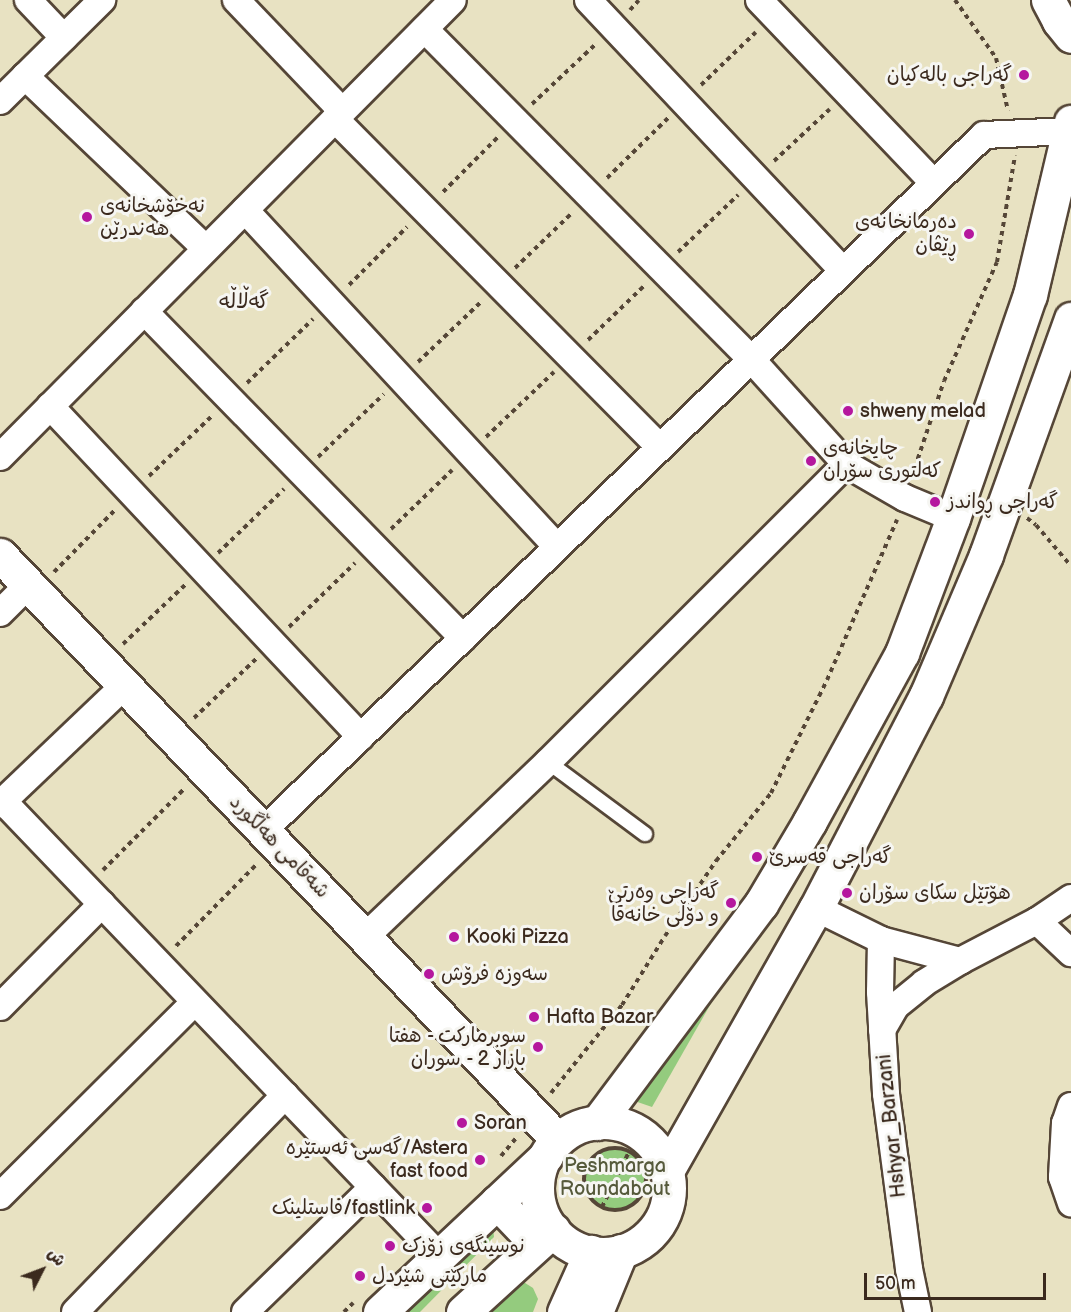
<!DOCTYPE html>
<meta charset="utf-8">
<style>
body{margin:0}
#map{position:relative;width:1071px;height:1312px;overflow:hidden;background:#e8e2c2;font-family:"Balsamiq Sans","Playpen Sans Arabic",sans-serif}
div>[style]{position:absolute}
.green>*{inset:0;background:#94cb7e}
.round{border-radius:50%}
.path>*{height:4px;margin-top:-2px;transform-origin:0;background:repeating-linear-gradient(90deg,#554637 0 4.5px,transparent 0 9px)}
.path>.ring{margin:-2px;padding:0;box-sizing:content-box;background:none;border:4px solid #554637;border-radius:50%}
.roads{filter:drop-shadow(2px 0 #554637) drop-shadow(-2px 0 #554637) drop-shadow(0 2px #554637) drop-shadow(0 -2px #554637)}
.service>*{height:14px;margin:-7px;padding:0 7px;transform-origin:7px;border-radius:7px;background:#fff}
.minor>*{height:26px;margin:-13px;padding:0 13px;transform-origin:13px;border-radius:13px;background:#fff}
.secondary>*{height:33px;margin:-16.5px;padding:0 16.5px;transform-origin:16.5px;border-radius:16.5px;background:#fff}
.primary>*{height:33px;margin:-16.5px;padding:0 16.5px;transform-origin:16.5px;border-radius:16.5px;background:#fff}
.trunk>*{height:33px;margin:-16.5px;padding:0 16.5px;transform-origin:16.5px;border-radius:16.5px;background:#fff}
.trunk>.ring{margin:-16.5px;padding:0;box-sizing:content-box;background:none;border:33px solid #fff;border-radius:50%}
.dots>*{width:16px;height:16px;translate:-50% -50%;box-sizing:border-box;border:3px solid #f6f6f2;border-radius:50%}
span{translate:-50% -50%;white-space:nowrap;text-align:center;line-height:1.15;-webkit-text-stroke:6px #f6f6f2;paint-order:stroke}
.poi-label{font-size:20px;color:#3b2a1e}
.right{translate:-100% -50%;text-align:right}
.left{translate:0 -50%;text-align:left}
.street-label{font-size:20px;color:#3b2a1e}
.park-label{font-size:20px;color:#565a3b}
.neighbourhood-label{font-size:21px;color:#3b2a1e}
.north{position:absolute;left:12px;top:1240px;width:60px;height:60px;-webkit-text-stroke:4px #f6f6f2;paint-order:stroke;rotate:48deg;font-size:16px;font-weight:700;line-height:24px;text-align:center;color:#3b2a1e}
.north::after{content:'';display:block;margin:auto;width:21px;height:27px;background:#3b2a1e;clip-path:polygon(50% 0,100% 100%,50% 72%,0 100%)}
.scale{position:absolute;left:864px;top:1273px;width:182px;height:27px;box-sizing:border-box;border:3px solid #3b2a1e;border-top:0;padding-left:8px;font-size:18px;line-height:21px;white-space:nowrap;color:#3b2a1e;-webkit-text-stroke:4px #f6f6f2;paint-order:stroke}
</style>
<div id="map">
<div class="green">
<i style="clip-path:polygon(742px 949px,652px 1107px,623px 1097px)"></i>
<i class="round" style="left:584px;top:1148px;width:62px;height:62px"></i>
<i style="clip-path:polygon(493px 1227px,494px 1237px,420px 1312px,403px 1312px)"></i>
<i style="clip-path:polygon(510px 1281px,522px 1281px,533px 1288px,538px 1299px,533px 1312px,482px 1312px)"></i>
</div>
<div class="path">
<i style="left:955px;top:0;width:71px;rotate:54.7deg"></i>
<i style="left:996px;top:58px;width:54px;rotate:77.2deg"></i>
<i style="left:630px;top:10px;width:13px;rotate:-48deg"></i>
<i style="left:701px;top:85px;width:76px;rotate:-43.9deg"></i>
<i style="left:532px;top:104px;width:89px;rotate:-43.2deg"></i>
<i style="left:774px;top:161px;width:76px;rotate:-42.9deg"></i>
<i style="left:607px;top:178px;width:86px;rotate:-44.5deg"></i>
<i style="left:443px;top:192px;width:79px;rotate:-45deg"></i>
<i style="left:678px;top:252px;width:83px;rotate:-43.5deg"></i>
<i style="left:515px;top:268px;width:79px;rotate:-44deg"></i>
<i style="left:349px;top:285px;width:82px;rotate:-45deg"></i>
<i style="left:588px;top:340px;width:79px;rotate:-44deg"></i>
<i style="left:418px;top:362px;width:88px;rotate:-43.6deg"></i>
<i style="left:247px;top:383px;width:92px;rotate:-44.1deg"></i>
<i style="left:486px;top:437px;width:94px;rotate:-43.7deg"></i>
<i style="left:318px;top:457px;width:91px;rotate:-43.7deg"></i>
<i style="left:149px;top:476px;width:88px;rotate:-43.6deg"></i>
<i style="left:912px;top:476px;width:100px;rotate:-71.4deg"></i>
<i style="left:944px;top:381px;width:130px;rotate:-66deg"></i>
<i style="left:997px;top:262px;width:108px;rotate:-80.4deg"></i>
<i style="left:1027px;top:518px;width:11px;rotate:38deg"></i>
<i style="left:1036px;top:525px;width:54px;rotate:49.5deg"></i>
<i style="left:391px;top:529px;width:85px;rotate:-44deg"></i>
<i style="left:218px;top:553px;width:92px;rotate:-44.1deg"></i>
<i style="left:54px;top:572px;width:88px;rotate:-45.5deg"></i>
<i style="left:289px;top:627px;width:92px;rotate:-44.1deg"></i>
<i style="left:123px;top:644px;width:86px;rotate:-43.6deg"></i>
<i style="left:194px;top:718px;width:86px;rotate:-43.6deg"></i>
<i style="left:103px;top:870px;width:116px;rotate:-45deg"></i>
<i style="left:176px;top:946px;width:115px;rotate:-45.4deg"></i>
<i style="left:551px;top:1093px;width:113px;rotate:-51.1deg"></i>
<i style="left:622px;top:1005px;width:81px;rotate:-58.1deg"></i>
<i style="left:665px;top:936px;width:91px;rotate:-55.8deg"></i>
<i style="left:716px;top:861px;width:87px;rotate:-51deg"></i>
<i style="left:771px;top:793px;width:126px;rotate:-63.6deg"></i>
<i style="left:827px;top:680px;width:175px;rotate:-66.4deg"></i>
<i class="ring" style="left:584px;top:1148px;width:58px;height:58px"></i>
<i style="left:501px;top:1156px;width:25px;rotate:-50deg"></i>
<i style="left:602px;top:1207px;width:61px;rotate:-63.9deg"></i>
<i style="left:344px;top:1312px;width:13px;rotate:-45deg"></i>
</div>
<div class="roads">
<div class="service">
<i style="left:548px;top:762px;width:121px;rotate:36.6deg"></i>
</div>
<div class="minor">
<i style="left:28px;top:0;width:52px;rotate:46.5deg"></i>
<i style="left:236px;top:0;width:153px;rotate:46.3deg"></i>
<i style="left:588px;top:0;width:372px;rotate:46.7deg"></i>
<i style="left:759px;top:0;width:253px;rotate:46.3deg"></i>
<i style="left:25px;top:76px;width:250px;rotate:43.7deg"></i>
<i style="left:0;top:101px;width:144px;rotate:-44.7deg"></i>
<i style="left:335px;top:119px;width:462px;rotate:45.3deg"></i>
<i style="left:245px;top:210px;width:459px;rotate:47.2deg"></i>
<i style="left:144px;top:311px;width:457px;rotate:45.7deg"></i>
<i style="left:50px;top:406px;width:454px;rotate:46.8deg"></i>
<i style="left:0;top:457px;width:643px;rotate:-45.25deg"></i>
<i style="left:846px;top:464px;width:68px;rotate:30deg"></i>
<i style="left:905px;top:498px;width:52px;rotate:22.6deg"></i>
<i style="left:0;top:613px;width:40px;rotate:-45deg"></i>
<i style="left:3px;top:801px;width:630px;rotate:46.22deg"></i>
<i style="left:0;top:804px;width:173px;rotate:-43.6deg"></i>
<i style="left:263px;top:831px;width:1002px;rotate:-43.99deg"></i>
<i style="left:984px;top:135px;width:85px;rotate:-2.7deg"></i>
<i style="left:816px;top:908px;width:72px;rotate:26.2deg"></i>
<i style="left:881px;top:940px;width:82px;rotate:14.9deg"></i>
<i style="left:960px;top:961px;width:87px;rotate:-27.5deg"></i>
<i style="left:1037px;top:921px;width:41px;rotate:-34.1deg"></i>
<i style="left:1037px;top:921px;width:47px;rotate:43.3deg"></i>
<i style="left:365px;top:937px;width:253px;rotate:-43.7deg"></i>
<i style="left:548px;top:762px;width:421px;rotate:-45deg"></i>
<i style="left:846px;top:464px;width:142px;rotate:-132.1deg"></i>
<i style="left:751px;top:359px;width:464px;rotate:-134.7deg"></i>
<i style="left:881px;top:940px;width:52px;rotate:91.1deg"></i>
<i style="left:880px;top:992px;width:102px;rotate:86.6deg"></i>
<i style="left:886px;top:1094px;width:177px;rotate:82.5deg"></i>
<i style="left:909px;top:1269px;width:44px;rotate:78.2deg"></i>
<i style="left:0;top:1007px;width:145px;rotate:-45.3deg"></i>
<i style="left:882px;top:1030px;width:28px;rotate:-60deg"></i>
<i style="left:896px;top:1006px;width:36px;rotate:-39deg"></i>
<i style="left:924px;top:983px;width:42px;rotate:-31.4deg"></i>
<i style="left:1071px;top:1106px;width:18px;rotate:109deg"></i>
<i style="left:1065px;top:1123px;width:54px;rotate:93.2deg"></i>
<i style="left:1062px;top:1177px;width:28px;rotate:71deg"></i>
<i style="left:0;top:1196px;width:275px;rotate:-44.9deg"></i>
<i style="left:75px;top:1312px;width:302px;rotate:-45.9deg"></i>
<i style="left:245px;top:1312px;width:179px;rotate:-44.3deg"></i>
</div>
<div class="secondary">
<i style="left:0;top:555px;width:808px;rotate:46.35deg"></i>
</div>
<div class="primary">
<i style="left:497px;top:1202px;width:58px;rotate:46.4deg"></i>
<i style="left:380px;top:1312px;width:228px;rotate:-43.2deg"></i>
<i style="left:463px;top:1312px;width:122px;rotate:-42.3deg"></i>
</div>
<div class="trunk">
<i style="left:1048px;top:0;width:24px;rotate:62deg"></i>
<i style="left:1059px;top:21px;width:19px;rotate:51deg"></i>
<i class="ring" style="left:537px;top:1122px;width:99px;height:99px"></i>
<i style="left:597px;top:1123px;width:274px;rotate:-53.2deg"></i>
<i style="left:761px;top:904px;width:96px;rotate:-59.4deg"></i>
<i style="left:810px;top:821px;width:192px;rotate:-61.3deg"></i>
<i style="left:902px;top:653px;width:144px;rotate:-69.3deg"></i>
<i style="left:953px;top:518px;width:236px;rotate:-71deg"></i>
<i style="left:1030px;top:295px;width:178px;rotate:-76.7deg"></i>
<i style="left:667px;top:1171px;width:302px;rotate:-60.5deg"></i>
<i style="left:816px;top:908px;width:239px;rotate:-62.6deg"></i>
<i style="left:926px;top:696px;width:153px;rotate:-66.9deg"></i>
<i style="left:986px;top:555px;width:251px;rotate:-70.2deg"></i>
<i style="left:564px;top:1312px;width:66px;rotate:-65.8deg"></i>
<i style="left:596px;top:1312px;width:66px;rotate:-67.7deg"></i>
</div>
</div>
<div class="dots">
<i style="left:1024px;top:75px;background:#b5179e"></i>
<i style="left:87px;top:217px;background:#b5179e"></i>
<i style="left:969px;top:234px;background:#b5179e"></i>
<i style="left:848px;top:411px;background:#b5179e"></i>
<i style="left:811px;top:461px;background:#b5179e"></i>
<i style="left:935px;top:502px;background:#b5179e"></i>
<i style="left:757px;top:857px;background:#b5179e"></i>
<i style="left:847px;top:893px;background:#b5179e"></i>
<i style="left:731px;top:903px;background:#b5179e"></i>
<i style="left:454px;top:937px;background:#b5179e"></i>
<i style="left:429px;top:974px;background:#b5179e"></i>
<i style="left:534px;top:1017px;background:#b5179e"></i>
<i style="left:538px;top:1047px;background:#b5179e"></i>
<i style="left:462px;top:1123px;background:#b5179e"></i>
<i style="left:480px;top:1160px;background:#b5179e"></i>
<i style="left:427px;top:1208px;background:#b5179e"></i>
<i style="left:390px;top:1246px;background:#b5179e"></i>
<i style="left:360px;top:1276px;background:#b5179e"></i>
</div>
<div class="poi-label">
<span class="right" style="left:1012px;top:75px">گەراجی بالەکیان</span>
<span class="left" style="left:100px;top:218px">نەخۆشخانەی<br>هەندرێن</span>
<span class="right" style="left:957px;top:234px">دەرمانخانەی<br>ڕێڤان</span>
<span class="left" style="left:860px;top:411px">shweny melad</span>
<span class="left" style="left:823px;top:460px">چایخانەی<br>کەلتوری سۆران</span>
<span class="left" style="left:947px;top:502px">گەراجی ڕواندز</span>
<span class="left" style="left:769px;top:857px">گەراجی قەسرێ</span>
<span class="right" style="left:719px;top:904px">گەراجی وەرتێ<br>و دۆڵی خانەقا</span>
<span class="left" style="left:859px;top:893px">هۆتێل سکای سۆران</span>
<span class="left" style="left:466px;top:937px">Kooki Pizza</span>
<span class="left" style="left:441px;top:974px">سەوزە فرۆش</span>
<span class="left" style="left:546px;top:1017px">Hafta Bazar</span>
<span class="right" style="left:526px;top:1048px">سوبرماركت - هفتا<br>بازار 2 - سوران</span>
<span class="left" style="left:474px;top:1123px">Soran</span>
<span class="right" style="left:468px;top:1160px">گەسی ئەستێرە/Astera<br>fast food</span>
<span class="right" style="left:415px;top:1208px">فاستلینک/fastlink</span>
<span class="left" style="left:402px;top:1246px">نوسینگەی زۆزک</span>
<span class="left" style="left:372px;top:1276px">مارکێتی شێردل</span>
</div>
<div class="street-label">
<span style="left:279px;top:847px;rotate:46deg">شەقامی ھەڵگورد</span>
<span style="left:892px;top:1126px;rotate:-96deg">Hshyar_Barzani</span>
</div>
<div class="park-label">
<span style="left:615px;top:1178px">Peshmarga<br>Roundabout</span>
</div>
<div class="neighbourhood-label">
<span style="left:244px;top:302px">گەڵاڵە</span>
</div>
<div class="north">ش</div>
<div class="scale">50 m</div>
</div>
